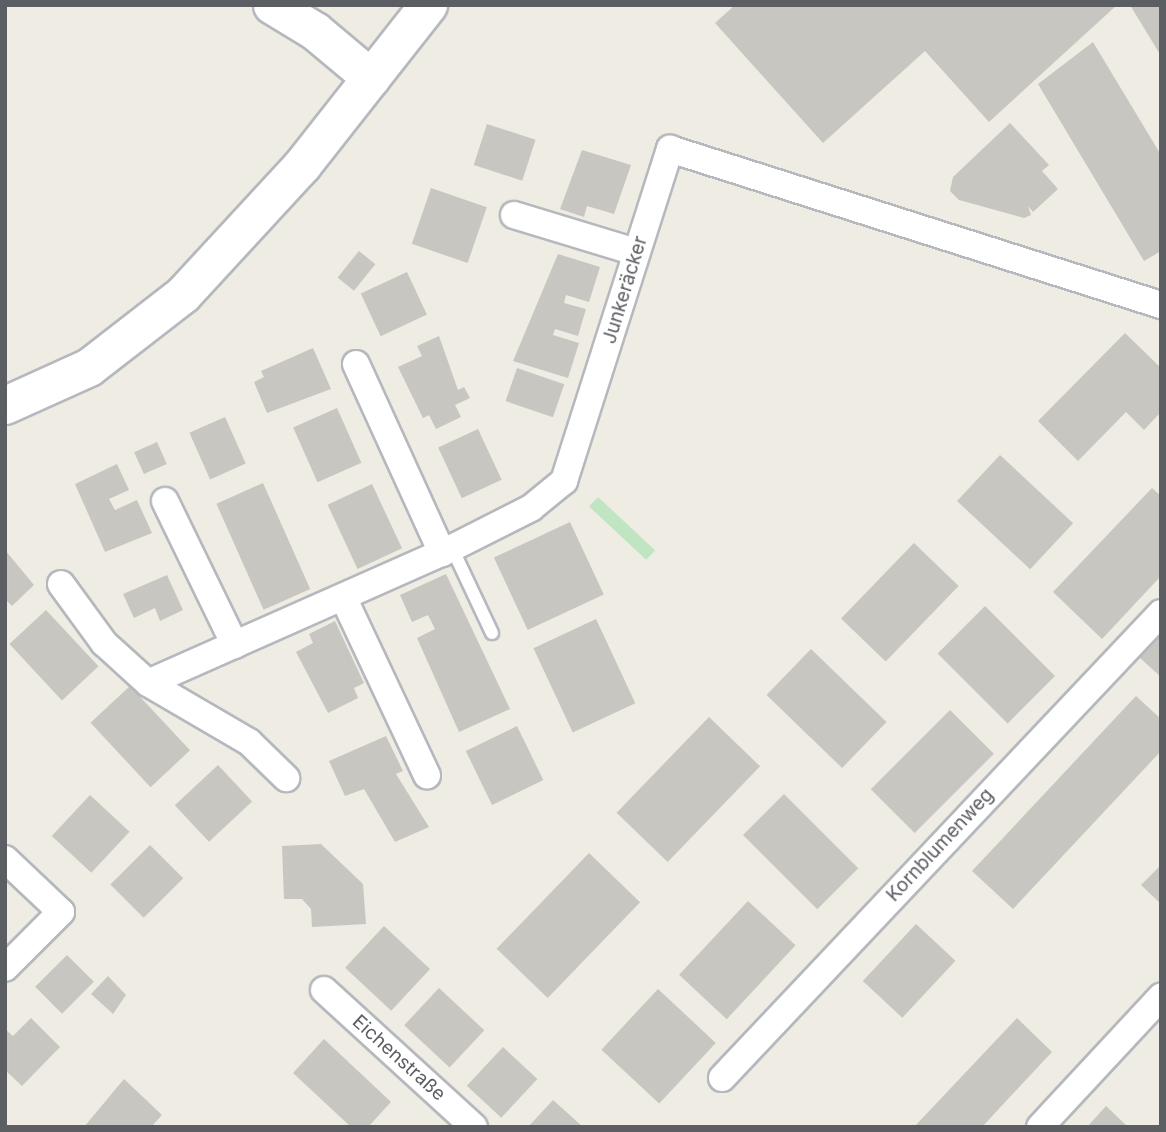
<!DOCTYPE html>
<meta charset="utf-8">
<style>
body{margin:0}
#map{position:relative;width:1166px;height:1132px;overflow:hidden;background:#eeece3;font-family:Inter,sans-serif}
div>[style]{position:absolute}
.green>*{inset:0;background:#c0e5c2;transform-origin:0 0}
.building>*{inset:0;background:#c8c6c0;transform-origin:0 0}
.roads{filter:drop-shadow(2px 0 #b5b8bd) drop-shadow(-2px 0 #b5b8bd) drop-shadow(0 2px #b5b8bd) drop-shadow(0 -2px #b5b8bd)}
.lane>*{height:12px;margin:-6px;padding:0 6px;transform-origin:6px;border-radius:6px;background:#fff}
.street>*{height:26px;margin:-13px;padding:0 13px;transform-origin:13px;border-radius:13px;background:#fff}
.secondary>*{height:37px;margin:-18.5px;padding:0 18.5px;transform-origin:18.5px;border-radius:18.5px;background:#fff}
span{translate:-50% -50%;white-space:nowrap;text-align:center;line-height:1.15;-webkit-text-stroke:6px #fff;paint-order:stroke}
.street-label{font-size:19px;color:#5b5e63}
.frame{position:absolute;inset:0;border:7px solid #5b5e63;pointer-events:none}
</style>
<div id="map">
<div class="green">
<i style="left:598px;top:497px;width:78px;height:13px;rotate:43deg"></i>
</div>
<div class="building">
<i style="clip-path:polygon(735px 5px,1117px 5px,989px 122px,925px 51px,823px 143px,715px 23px)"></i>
<i style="clip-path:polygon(1130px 5px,1161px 5px,1161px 56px)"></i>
<i style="clip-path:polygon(1093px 42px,1161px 155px,1161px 251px,1144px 261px,1038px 84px)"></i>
<i style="clip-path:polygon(1010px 123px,1049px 165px,1042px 171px,1058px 189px,1033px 212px,1028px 206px,1031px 215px,1024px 218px,959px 200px,950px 191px,953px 177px)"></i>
<i style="left:487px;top:124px;width:51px;height:43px;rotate:18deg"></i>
<i style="clip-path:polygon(582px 150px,631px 165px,614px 214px,587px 206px,584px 217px,560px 209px)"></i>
<i style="left:431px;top:188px;width:59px;height:59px;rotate:19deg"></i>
<i style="left:359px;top:251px;width:21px;height:34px;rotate:39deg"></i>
<i style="clip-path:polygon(558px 254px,600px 267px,589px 302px,566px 295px,564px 303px,586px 309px,578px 336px,555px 329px,553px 335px,579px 343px,568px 378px,513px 361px)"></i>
<i style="left:407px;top:272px;width:47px;height:51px;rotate:65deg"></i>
<i style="clip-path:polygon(1125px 333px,1161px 368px,1161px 412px,1144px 430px,1126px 412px,1078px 461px,1038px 421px)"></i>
<i style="clip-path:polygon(439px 336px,458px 390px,464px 387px,470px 398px,455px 405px,461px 417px,436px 429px,429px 415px,423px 418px,398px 367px,422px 356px,417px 346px)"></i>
<i style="clip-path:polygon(313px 348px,331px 389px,267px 413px,254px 382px,264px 377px,261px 371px)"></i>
<i style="left:517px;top:368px;width:50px;height:35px;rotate:19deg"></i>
<i style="left:337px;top:408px;width:60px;height:48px;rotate:66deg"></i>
<i style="left:225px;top:417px;width:51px;height:39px;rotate:66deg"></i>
<i style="left:478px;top:429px;width:56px;height:44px;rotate:65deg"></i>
<i style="left:157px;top:442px;width:24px;height:25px;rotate:66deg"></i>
<i style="left:1000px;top:455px;width:100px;height:63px;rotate:43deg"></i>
<i style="clip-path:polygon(117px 464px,129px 490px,109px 499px,115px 510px,137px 500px,152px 533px,105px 552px,75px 484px)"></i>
<i style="left:263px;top:483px;width:116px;height:51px;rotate:66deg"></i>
<i style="left:372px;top:484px;width:71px;height:49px;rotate:65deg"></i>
<i style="clip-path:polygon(1152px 488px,1161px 496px,1161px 576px,1102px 639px,1053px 592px)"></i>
<i style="left:570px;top:522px;width:80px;height:84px;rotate:65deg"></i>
<i style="left:914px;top:543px;width:62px;height:105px;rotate:44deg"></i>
<i style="clip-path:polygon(5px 550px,34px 585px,12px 606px,5px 599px)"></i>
<i style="clip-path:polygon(446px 574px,510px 709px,459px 732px,417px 638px,435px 629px,428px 615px,412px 622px,400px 595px)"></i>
<i style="clip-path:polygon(167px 575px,183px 610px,160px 621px,155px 608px,134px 618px,123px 594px)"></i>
<i style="left:985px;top:606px;width:99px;height:67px;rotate:45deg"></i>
<i style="left:46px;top:610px;width:77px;height:50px;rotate:47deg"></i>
<i style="left:596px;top:619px;width:93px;height:69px;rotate:65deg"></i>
<i style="clip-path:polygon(335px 621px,364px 683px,354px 688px,358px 698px,328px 713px,296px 652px,313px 643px,309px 634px)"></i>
<i style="clip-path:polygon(1161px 633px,1161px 677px,1139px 657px)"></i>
<i style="left:811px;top:649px;width:105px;height:64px;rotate:44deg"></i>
<i style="left:130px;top:686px;width:88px;height:54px;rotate:47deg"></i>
<i style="clip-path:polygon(1136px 696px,1161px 719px,1161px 751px,1013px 909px,972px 871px)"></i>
<i style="left:950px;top:710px;width:62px;height:112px;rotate:45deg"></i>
<i style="left:709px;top:717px;width:71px;height:133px;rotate:44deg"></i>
<i style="left:517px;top:726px;width:60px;height:57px;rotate:64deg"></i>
<i style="clip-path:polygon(386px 736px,403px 771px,396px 774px,429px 827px,395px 842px,364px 789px,345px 796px,329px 761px)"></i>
<i style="left:218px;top:765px;width:50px;height:59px;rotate:47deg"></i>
<i style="left:784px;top:794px;width:105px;height:58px;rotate:45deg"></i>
<i style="left:90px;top:795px;width:54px;height:56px;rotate:43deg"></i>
<i style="clip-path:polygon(321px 844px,363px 884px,366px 924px,312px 927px,311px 909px,302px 899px,284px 899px,282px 846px)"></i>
<i style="left:150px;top:845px;width:47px;height:56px;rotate:45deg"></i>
<i style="left:589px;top:853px;width:71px;height:133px;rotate:44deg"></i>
<i style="clip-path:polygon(1161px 865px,1161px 904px,1141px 885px)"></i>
<i style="left:748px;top:901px;width:65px;height:101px;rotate:43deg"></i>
<i style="left:916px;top:924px;width:54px;height:78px;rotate:43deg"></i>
<i style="left:384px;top:926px;width:63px;height:57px;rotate:43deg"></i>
<i style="left:67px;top:955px;width:38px;height:45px;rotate:45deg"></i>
<i style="clip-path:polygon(108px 976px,126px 995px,113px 1014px,91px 994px)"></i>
<i style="left:439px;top:988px;width:62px;height:51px;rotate:43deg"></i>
<i style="left:658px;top:989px;width:79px;height:83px;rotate:43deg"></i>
<i style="clip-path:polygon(31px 1018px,60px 1047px,22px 1086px,5px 1070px,5px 1029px,13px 1036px)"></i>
<i style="clip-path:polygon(1017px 1018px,1052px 1052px,1022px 1084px,982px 1127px,914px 1127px)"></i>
<i style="clip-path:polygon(324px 1039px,391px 1102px,368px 1127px,351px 1127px,293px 1073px)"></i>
<i style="left:503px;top:1047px;width:47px;height:53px;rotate:43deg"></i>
<i style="clip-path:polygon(124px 1079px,162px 1115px,151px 1127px,84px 1127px)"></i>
<i style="clip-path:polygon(553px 1100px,583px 1127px,528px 1127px)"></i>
<i style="clip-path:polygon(1106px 1106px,1128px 1127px,1087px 1127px)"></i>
</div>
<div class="roads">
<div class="lane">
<i style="left:452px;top:548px;width:94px;rotate:64.8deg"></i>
</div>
<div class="street">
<i style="left:514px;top:215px;width:127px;rotate:16.9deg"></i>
<i style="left:356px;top:364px;width:208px;rotate:65.5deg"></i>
<i style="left:165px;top:501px;width:160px;rotate:64.1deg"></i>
<i style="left:61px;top:584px;width:73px;rotate:53.9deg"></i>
<i style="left:104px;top:643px;width:59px;rotate:42.3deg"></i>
<i style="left:148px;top:683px;width:117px;rotate:30.3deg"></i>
<i style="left:249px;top:742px;width:52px;rotate:44.2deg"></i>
<i style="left:344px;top:599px;width:195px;rotate:64.8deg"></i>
<i style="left:148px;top:683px;width:321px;rotate:-23.9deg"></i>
<i style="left:442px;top:553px;width:100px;rotate:-26.8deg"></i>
<i style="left:531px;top:508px;width:43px;rotate:-39.3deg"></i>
<i style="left:564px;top:481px;width:349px;rotate:-72.3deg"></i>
<i style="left:670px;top:149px;width:515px;rotate:17.63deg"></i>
<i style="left:5px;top:859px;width:77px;rotate:43.4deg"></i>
<i style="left:61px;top:912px;width:79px;rotate:135deg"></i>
<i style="left:324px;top:990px;width:203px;rotate:42.4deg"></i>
<i style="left:722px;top:1078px;width:639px;rotate:-46.65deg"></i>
<i style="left:1040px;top:1127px;width:178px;rotate:-47.1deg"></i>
</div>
<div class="secondary">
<i style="left:272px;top:5px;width:50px;rotate:31.2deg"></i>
<i style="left:315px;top:31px;width:73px;rotate:40deg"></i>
<i style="left:5px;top:405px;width:92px;rotate:-24.3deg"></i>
<i style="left:89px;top:367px;width:119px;rotate:-37.8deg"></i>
<i style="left:183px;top:294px;width:176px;rotate:-47.3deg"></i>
<i style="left:302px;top:165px;width:204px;rotate:-51.8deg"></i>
</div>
</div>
<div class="street-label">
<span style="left:625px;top:290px;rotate:-73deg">Junkeräcker</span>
<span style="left:940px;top:845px;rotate:-47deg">Kornblumenweg</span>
<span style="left:399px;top:1058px;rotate:42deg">Eichenstraße</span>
</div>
<div class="frame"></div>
</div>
